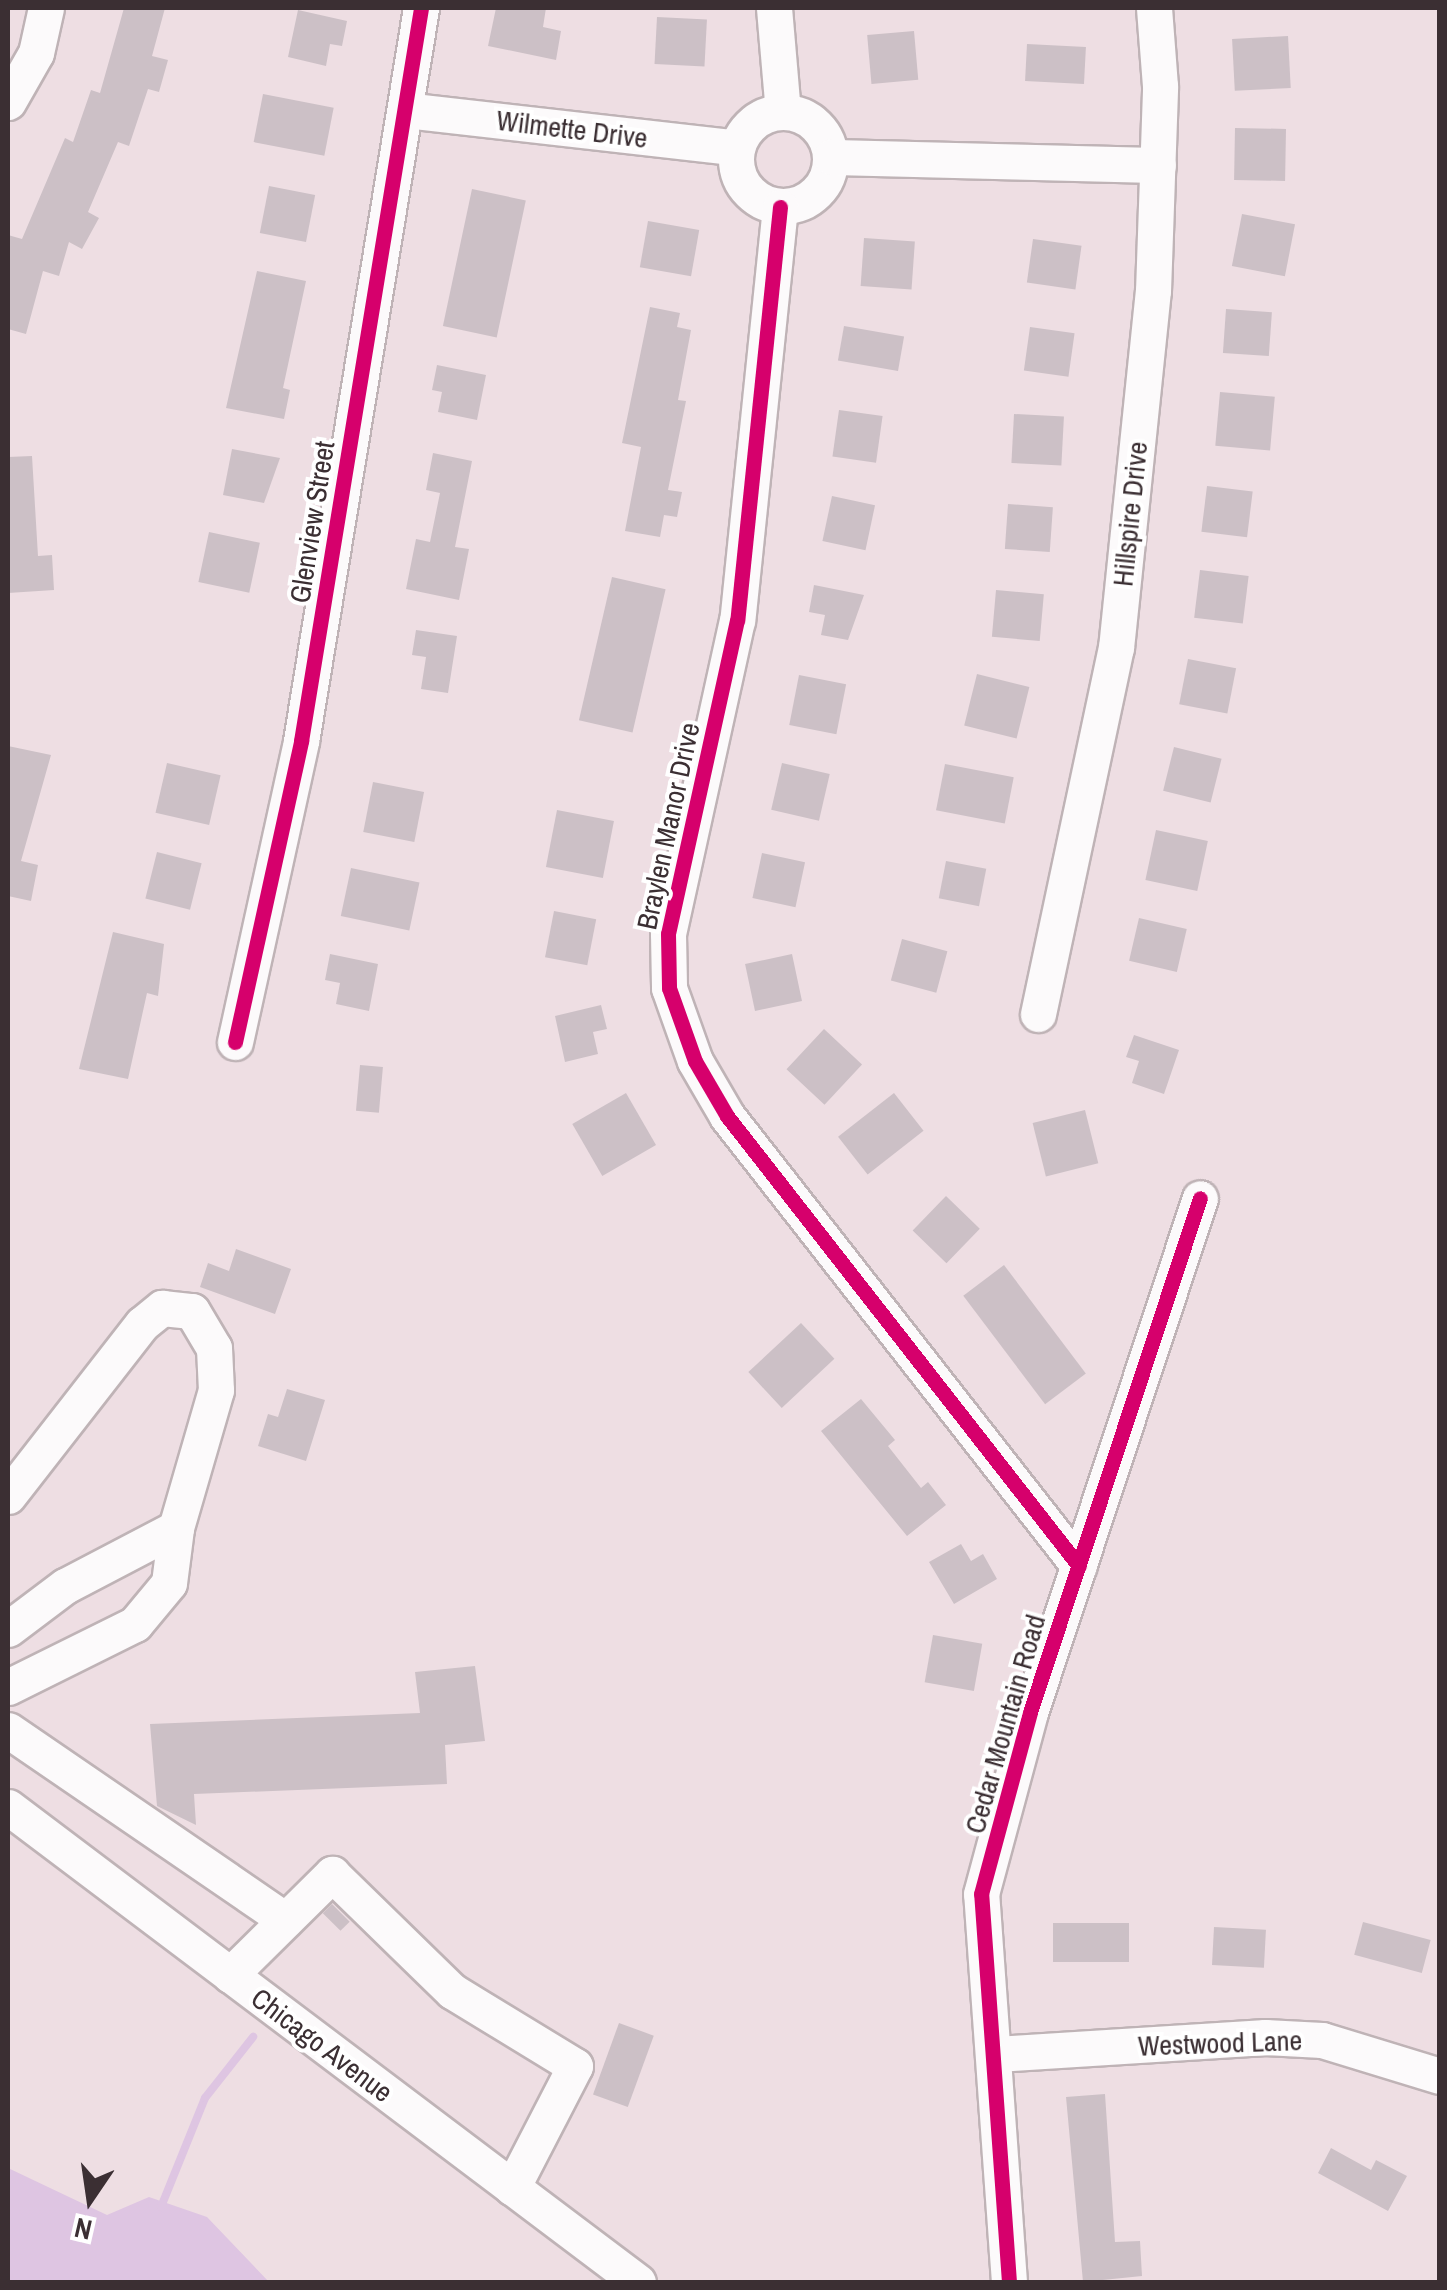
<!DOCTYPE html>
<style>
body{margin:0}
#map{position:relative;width:1447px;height:2290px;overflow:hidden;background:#eedee3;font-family:"Archivo Narrow",sans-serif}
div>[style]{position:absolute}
.water>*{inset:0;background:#dec5e2}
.stream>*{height:8px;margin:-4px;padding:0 4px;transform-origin:4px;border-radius:4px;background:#dec5e2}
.building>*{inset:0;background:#ccc0c6;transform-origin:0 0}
.roads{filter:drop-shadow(2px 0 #bfb3b6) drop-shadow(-2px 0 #bfb3b6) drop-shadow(0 2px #bfb3b6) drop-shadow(0 -2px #bfb3b6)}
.minor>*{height:35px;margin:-17.5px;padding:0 17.5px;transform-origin:17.5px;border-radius:17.5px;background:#fcfafb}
.minor>.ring{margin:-17.5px;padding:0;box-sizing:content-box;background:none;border:35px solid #fcfafb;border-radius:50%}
.cycleway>*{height:15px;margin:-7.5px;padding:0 7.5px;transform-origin:7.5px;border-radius:7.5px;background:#d6006c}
span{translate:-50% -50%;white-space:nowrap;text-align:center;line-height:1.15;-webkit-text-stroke:8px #fff;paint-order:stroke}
.street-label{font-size:28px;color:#3b2f33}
.frame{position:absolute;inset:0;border:10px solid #3b2f33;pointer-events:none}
.north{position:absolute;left:40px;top:2150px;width:100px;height:100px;-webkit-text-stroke:8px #fff;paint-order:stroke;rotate:193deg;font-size:28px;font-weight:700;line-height:40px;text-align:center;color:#3b2f33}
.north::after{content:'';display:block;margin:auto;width:35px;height:45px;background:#3b2f33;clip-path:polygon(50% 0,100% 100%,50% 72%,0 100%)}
</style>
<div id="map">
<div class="water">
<i style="clip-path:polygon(8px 2168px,107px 2215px,149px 2197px,207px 2217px,269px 2282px,8px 2282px)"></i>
</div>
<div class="stream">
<i style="left:161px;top:2207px;width:118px;rotate:-68deg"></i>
<i style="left:205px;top:2098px;width:78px;rotate:-51.8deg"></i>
</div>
<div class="building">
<i style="clip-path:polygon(124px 8px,165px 8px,152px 56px,168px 60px,159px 92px,148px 89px,129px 146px,118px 142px,88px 212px,99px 218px,82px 249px,69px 242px,59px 276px,43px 271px,26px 334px,8px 329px,8px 235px,22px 239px,65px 138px,73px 142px,91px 90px,100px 93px)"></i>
<i style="clip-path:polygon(496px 8px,546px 8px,543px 27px,561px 31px,556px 60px,488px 46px)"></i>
<i style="clip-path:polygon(298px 10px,347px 21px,342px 46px,330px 44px,326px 66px,288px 57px)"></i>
<i style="left:657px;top:17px;width:50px;height:47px;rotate:3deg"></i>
<i style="left:914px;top:31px;width:49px;height:47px;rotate:85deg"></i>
<i style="left:1288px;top:36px;width:52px;height:56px;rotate:87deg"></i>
<i style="left:1027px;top:44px;width:59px;height:37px;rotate:3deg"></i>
<i style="left:263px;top:94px;width:72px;height:49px;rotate:11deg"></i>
<i style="left:1235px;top:128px;width:51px;height:52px;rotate:1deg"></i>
<i style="left:269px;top:186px;width:47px;height:48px;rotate:11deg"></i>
<i style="left:472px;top:189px;width:55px;height:140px;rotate:12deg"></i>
<i style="left:1242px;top:214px;width:54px;height:53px;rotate:11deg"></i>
<i style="left:648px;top:221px;width:52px;height:47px;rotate:10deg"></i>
<i style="left:864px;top:238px;width:51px;height:48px;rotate:4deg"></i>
<i style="left:1033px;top:239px;width:49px;height:44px;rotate:8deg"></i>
<i style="clip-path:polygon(257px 271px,306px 281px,283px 388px,290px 390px,284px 419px,226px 408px)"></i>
<i style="clip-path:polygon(650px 307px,680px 313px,677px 327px,691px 330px,678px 400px,686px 401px,668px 490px,682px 492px,677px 517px,664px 515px,660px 537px,625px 531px,641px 447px,622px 443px)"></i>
<i style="left:1226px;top:309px;width:46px;height:44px;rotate:4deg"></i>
<i style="left:844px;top:326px;width:61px;height:35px;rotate:10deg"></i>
<i style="left:1030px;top:327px;width:45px;height:44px;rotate:8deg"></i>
<i style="clip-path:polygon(437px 365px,486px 375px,477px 420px,438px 412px,442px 392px,432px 390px)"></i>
<i style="left:1220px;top:392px;width:55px;height:54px;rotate:5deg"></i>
<i style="left:839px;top:410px;width:44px;height:47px;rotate:8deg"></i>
<i style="left:1014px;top:414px;width:50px;height:49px;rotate:3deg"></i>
<i style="clip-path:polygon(232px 449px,280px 458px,264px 503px,223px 495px)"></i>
<i style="clip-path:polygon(433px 453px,472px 461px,455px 547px,469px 549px,459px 600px,406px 589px,416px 539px,430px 542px,440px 493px,426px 490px)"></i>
<i style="clip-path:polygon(32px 456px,38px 556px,52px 555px,54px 590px,8px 593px,8px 457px)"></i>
<i style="left:1207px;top:486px;width:46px;height:46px;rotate:7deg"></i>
<i style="left:832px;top:496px;width:44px;height:46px;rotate:12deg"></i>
<i style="left:1008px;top:504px;width:45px;height:45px;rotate:4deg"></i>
<i style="left:209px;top:532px;width:52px;height:51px;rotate:12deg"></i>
<i style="left:1200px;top:570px;width:49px;height:48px;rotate:7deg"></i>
<i style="left:612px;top:577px;width:55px;height:147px;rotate:13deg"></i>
<i style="clip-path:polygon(814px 585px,864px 595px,848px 640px,821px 635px,825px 615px,809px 612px)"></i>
<i style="left:996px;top:590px;width:48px;height:47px;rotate:5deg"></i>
<i style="clip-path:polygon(416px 630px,457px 636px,448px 693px,421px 689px,426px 657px,412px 655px)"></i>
<i style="left:1188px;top:659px;width:49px;height:46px;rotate:11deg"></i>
<i style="left:977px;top:674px;width:54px;height:53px;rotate:14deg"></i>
<i style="left:799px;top:675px;width:48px;height:51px;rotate:11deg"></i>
<i style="clip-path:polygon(8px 746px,51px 755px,21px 861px,38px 865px,31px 901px,8px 896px)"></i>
<i style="left:1174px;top:747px;width:49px;height:45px;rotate:14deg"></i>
<i style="left:167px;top:763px;width:55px;height:51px;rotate:13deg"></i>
<i style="left:782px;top:763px;width:49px;height:48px;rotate:13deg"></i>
<i style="left:945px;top:764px;width:70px;height:47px;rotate:11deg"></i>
<i style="left:373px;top:782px;width:52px;height:51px;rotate:11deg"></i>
<i style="left:557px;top:810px;width:58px;height:58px;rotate:11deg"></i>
<i style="left:1156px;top:830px;width:53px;height:51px;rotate:12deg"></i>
<i style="left:157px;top:852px;width:46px;height:48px;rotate:14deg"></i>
<i style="left:762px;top:853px;width:44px;height:46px;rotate:12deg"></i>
<i style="left:946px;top:861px;width:41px;height:38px;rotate:11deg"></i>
<i style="left:351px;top:868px;width:70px;height:49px;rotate:12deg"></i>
<i style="left:554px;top:911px;width:43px;height:47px;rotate:11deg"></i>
<i style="left:1139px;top:918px;width:49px;height:44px;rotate:13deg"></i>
<i style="clip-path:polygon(113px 932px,164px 944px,158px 996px,147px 993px,128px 1079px,79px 1069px)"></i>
<i style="left:902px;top:939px;width:47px;height:43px;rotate:15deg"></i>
<i style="clip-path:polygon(330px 954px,378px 964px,369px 1011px,336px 1004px,340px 983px,325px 980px)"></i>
<i style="left:792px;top:954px;width:48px;height:48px;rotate:78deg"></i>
<i style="clip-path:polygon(601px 1005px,607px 1029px,593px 1032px,598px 1054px,565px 1062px,555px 1016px)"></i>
<i style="left:824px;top:1029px;width:52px;height:55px;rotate:43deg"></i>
<i style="clip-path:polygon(1134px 1035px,1179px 1050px,1164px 1094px,1132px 1083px,1139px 1061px,1126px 1057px)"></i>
<i style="left:360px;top:1065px;width:23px;height:46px;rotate:5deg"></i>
<i style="left:626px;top:1093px;width:60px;height:62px;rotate:60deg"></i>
<i style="left:894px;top:1093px;width:48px;height:71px;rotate:52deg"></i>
<i style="left:1085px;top:1110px;width:55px;height:54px;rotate:76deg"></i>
<i style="left:946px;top:1196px;width:47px;height:48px;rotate:44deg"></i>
<i style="clip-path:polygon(236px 1249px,291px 1269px,275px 1314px,200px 1287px,208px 1263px,229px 1271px)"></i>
<i style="left:1004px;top:1265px;width:136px;height:51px;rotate:53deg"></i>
<i style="left:801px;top:1323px;width:49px;height:72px;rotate:47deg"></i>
<i style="clip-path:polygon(287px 1389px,325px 1400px,306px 1461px,258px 1446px,268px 1414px,278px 1417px)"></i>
<i style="clip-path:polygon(861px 1399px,895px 1440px,888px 1446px,921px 1488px,928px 1482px,946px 1505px,907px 1536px,821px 1431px)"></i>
<i style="clip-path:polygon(961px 1544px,971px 1561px,983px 1554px,997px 1579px,954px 1604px,929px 1562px)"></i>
<i style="left:933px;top:1635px;width:50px;height:48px;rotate:10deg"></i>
<i style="clip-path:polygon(475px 1666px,485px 1741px,445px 1745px,447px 1784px,194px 1794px,196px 1825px,157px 1806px,150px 1724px,420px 1713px,415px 1672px)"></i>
<i style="left:332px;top:1904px;width:25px;height:13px;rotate:45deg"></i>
<i style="left:1363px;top:1922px;width:70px;height:34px;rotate:15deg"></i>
<i style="left:1053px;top:1923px;width:76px;height:39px"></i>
<i style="left:1214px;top:1927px;width:52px;height:38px;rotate:3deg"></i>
<i style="left:619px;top:2023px;width:37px;height:76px;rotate:20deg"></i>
<i style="clip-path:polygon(1105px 2094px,1115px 2242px,1140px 2241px,1142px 2276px,1083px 2282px,1066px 2097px)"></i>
<i style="clip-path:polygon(1331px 2148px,1371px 2170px,1376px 2160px,1407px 2176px,1388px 2211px,1318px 2173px)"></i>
</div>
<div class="roads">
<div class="minor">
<i style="left:774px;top:8px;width:104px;rotate:85.1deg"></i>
<i style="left:8px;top:102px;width:56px;rotate:-60.3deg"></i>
<i style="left:36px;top:53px;width:46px;rotate:-77.5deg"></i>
<i style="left:406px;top:110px;width:333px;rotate:6.5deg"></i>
<i class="ring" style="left:736px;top:112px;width:59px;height:59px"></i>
<i style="left:831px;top:157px;width:327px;rotate:1.4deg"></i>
<i style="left:780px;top:207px;width:415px;rotate:95.9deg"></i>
<i style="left:737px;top:620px;width:321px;rotate:102.4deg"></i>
<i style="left:668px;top:934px;width:54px;rotate:88.9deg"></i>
<i style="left:669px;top:988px;width:77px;rotate:70.4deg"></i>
<i style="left:695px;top:1061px;width:64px;rotate:59.8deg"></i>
<i style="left:727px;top:1116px;width:571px;rotate:51.97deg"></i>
<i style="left:1038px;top:1014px;width:374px;rotate:-78deg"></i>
<i style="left:1116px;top:648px;width:359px;rotate:-84.1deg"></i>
<i style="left:1153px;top:291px;width:205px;rotate:-88deg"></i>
<i style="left:1160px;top:86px;width:78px;rotate:-94.4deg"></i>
<i style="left:235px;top:1042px;width:308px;rotate:-77.6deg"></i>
<i style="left:301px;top:741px;width:743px;rotate:-80.7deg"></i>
<i style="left:8px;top:1496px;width:218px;rotate:-52.1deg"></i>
<i style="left:142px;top:1324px;width:26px;rotate:-39deg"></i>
<i style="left:162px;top:1308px;width:30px;rotate:6deg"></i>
<i style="left:192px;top:1311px;width:43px;rotate:59.3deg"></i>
<i style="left:214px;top:1348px;width:42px;rotate:87.3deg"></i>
<i style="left:216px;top:1390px;width:144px;rotate:106.2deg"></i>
<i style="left:176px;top:1528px;width:125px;rotate:152.4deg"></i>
<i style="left:65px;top:1586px;width:71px;rotate:143deg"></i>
<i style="left:8px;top:1687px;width:142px;rotate:-26.4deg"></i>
<i style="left:135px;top:1624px;width:53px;rotate:-50.3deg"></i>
<i style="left:169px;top:1583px;width:55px;rotate:-82.7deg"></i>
<i style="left:8px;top:1730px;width:336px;rotate:34.4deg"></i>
<i style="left:8px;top:1807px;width:789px;rotate:37.02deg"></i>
<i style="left:230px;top:1975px;width:144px;rotate:-44.7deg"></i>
<i style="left:332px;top:1874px;width:168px;rotate:44.3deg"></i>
<i style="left:452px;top:1991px;width:144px;rotate:31.4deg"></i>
<i style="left:575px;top:2066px;width:137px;rotate:117.3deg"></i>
<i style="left:996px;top:2054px;width:270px;rotate:-3.6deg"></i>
<i style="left:1265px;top:2037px;width:57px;rotate:3deg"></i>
<i style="left:1322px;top:2040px;width:123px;rotate:17deg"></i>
<i style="left:1009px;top:2282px;width:389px;rotate:-94.1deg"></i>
<i style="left:981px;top:1894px;width:188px;rotate:-74.9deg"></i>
<i style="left:1030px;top:1712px;width:541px;rotate:-71.7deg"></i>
</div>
</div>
<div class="cycleway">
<i style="left:780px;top:207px;width:415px;rotate:95.9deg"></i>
<i style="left:737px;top:620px;width:321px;rotate:102.4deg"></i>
<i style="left:668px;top:934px;width:54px;rotate:88.9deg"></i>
<i style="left:669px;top:988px;width:77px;rotate:70.4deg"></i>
<i style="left:695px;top:1061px;width:64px;rotate:59.8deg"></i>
<i style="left:727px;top:1116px;width:571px;rotate:51.97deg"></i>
<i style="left:235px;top:1042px;width:308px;rotate:-77.6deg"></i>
<i style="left:301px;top:741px;width:743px;rotate:-80.7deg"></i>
<i style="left:1009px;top:2282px;width:389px;rotate:-94.1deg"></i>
<i style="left:981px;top:1894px;width:188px;rotate:-74.9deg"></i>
<i style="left:1030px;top:1712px;width:541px;rotate:-71.7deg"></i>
</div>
<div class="street-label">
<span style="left:572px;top:129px;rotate:7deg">Wilmette Drive</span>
<span style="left:1130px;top:514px;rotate:-84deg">Hillspire Drive</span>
<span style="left:312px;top:522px;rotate:-81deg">Glenview Street</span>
<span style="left:668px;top:826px;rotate:-78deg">Braylen Manor Drive</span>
<span style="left:1005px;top:1724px;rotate:-74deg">Cedar Mountain Road</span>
<span style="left:1220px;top:2043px;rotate:-2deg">Westwood Lane</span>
<span style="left:322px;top:2045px;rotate:37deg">Chicago Avenue</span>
</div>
<div class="frame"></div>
<div class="north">N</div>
</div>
